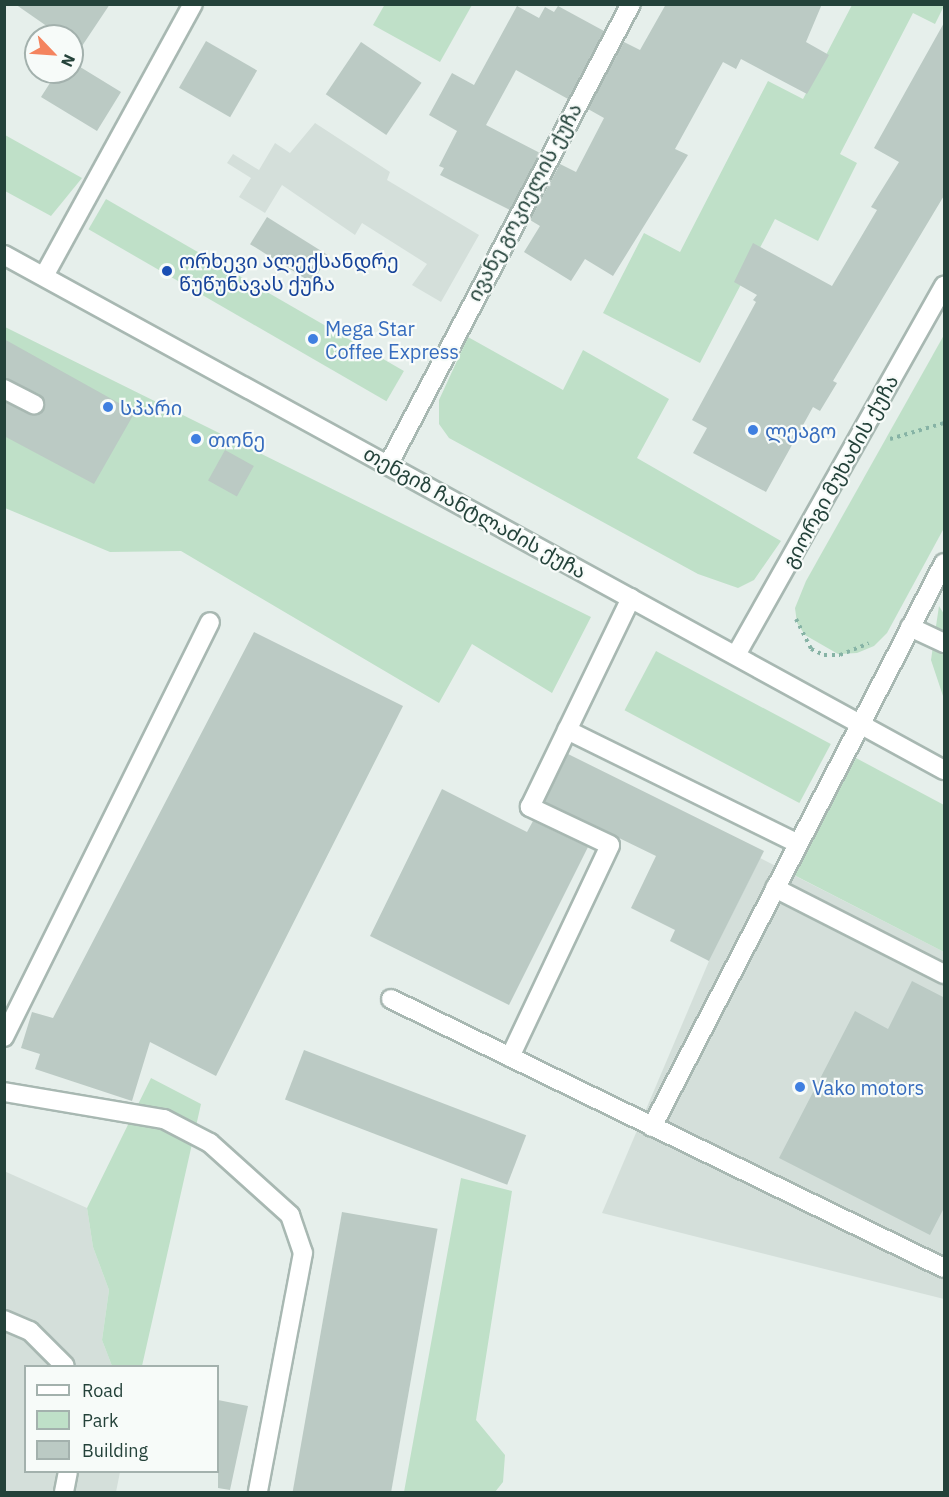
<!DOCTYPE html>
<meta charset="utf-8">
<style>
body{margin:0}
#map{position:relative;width:949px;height:1497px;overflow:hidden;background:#e6efeb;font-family:"IBM Plex Sans","Noto Sans Georgian",sans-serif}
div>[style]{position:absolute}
.built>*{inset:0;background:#d4dfda}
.green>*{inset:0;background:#bfe0c8;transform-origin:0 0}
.building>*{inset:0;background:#bbcac4;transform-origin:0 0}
.path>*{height:4px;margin-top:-2px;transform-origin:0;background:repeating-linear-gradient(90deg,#86b3a5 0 3px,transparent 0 7.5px)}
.roads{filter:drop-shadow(2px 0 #a8b8b2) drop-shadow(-2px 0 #a8b8b2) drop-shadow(0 2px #a8b8b2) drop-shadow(0 -2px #a8b8b2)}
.minor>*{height:18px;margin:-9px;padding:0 9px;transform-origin:9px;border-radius:9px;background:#fff}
.dots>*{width:16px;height:16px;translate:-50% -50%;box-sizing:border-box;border:3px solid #f7fbf9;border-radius:50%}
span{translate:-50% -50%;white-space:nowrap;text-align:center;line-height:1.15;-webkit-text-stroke:4.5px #f7fbf9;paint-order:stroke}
.street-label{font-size:20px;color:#24423a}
.transit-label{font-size:20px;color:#164399}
.left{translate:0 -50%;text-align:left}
.shop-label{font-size:20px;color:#366cbe}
.frame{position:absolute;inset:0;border:6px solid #24423a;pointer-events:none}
.legend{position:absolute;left:24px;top:1365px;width:195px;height:108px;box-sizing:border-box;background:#f7fbf9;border:2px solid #a3b1ad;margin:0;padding:8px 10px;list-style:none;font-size:18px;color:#24423a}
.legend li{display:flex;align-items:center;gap:12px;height:30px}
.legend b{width:30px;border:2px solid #a3b1ad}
.north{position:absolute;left:24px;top:24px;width:60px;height:60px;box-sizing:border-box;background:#f7fbf9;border:2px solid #a3b1ad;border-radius:50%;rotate:115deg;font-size:16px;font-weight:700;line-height:24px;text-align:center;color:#24423a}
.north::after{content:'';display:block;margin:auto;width:21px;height:27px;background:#f4845f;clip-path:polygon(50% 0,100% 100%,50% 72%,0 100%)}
</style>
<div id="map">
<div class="built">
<i style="clip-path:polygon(315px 123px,390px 172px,387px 180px,479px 235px,441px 302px,412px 285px,427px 264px,362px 223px,355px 235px,282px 185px,265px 213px,239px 197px,251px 178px,227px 163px,233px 154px,259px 170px,275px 143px,290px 153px)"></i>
<i style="clip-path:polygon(760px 858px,944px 952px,944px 1299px,602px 1213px,709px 961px)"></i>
<i style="clip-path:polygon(4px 1171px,87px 1208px,93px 1247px,109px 1290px,102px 1340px,112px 1366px,26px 1366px,26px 1472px,120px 1472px,116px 1492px,5px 1492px)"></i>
</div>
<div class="green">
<i style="clip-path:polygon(385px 4px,472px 4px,472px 5px,440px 62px,373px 25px)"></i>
<i style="clip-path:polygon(852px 5px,944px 6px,935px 24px,913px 13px,840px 154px,857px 163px,818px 241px,775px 219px,700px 363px,603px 313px,644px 233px,680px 252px,768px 81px,803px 99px)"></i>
<i style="clip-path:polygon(5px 135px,82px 178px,51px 216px,5px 191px)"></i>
<i style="left:106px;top:199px;width:344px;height:35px;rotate:30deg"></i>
<i style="clip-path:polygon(5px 327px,591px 617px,552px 693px,472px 644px,439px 703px,181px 551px,110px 552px,5px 508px)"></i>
<i style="clip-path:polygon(944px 335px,944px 528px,887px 633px,874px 646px,857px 653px,838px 654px,805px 635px,797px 623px,795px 608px,806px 581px)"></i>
<i style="clip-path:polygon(468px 337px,563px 390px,583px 350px,669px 399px,637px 458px,781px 541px,754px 580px,738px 588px,698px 574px,449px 438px,439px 424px,439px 400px)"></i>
<i style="clip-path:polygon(939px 606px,944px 614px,944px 699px,931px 660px)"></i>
<i style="left:656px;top:651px;width:198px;height:67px;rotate:28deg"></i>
<i style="clip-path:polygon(856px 758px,944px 805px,944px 952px,792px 874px)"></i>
<i style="clip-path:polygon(151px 1078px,201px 1104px,142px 1366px,112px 1366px,102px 1340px,109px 1290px,93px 1247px,87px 1208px)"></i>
<i style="clip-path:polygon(461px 1178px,512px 1191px,476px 1420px,505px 1455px,503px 1482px,495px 1492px,404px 1492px)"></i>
</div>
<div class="building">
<i style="clip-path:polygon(15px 4px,110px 4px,80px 49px,72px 43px,72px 36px,61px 36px)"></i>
<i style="clip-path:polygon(666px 4px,822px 4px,806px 42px,829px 55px,807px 94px,741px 59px,736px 69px,723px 62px,675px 149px,688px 155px,613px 276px,585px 259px,571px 281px,524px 252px,540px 226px,530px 220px,560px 164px,576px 172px,604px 118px,588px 109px,624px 42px,640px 50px)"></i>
<i style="clip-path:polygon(517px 6px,539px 18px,545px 7px,554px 12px,558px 6px,604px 31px,568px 99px,516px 70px,486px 125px,540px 153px,510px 210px,440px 175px,444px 168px,439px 166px,457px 131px,429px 115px,452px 73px,474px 85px)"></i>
<i style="clip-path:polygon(945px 21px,945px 194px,833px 381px,837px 383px,820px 411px,813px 407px,766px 492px,693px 453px,707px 428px,692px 420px,756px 302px,753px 300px,757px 295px,734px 282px,753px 243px,832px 286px,877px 210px,871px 207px,899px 162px,874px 148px)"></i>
<i style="left:206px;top:41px;width:59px;height:54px;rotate:30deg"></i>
<i style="left:361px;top:42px;width:73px;height:63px;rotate:34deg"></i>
<i style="clip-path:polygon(72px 62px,121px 92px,97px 131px,41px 97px,57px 72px,72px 72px)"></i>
<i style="left:267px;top:217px;width:73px;height:32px;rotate:32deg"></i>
<i style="clip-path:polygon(4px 339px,135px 412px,94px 484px,4px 436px,4px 402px,34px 415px,41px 413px,45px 404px,40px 394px,4px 378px)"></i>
<i style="left:225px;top:450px;width:33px;height:35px;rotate:29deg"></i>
<i style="clip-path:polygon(254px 632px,403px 706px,216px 1076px,150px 1042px,132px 1101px,35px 1069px,40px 1054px,21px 1048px,32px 1012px,53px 1018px)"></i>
<i style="clip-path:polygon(568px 754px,764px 851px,709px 961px,670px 941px,675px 930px,631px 908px,656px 856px,545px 802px)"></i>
<i style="clip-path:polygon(442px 789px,527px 832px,533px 821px,588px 847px,509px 1005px,370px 936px)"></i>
<i style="clip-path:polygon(912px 981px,945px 998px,945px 1206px,930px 1235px,779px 1158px,855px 1011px,888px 1029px)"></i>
<i style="left:304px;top:1050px;width:238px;height:53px;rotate:21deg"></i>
<i style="left:342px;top:1212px;width:97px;height:285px;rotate:10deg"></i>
<i style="clip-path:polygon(218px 1400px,248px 1406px,230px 1490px,218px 1488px)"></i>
</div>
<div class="path">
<i style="left:890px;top:439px;width:56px;rotate:-16.5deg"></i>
<i style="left:796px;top:619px;width:34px;rotate:63deg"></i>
<i style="left:811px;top:649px;width:14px;rotate:25deg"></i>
<i style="left:824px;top:655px;width:16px"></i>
<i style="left:840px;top:655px;width:31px;rotate:-22deg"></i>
</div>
<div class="roads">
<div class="minor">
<i style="left:4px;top:255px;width:1072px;rotate:28.72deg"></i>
<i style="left:44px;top:276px;width:310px;rotate:-61.3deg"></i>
<i style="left:4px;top:389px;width:34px;rotate:27deg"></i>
<i style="left:388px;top:465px;width:521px;rotate:-62.21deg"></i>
<i style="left:910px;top:627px;width:38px;rotate:25deg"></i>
<i style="left:736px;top:655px;width:424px;rotate:-60.6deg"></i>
<i style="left:567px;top:730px;width:256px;rotate:26.2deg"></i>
<i style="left:775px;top:888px;width:190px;rotate:27deg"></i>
<i style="left:391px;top:999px;width:615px;rotate:25.94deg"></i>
<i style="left:4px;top:1037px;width:463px;rotate:-63.6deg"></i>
<i style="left:510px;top:1057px;width:234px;rotate:-64.7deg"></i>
<i style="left:610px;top:845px;width:89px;rotate:-154.6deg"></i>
<i style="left:530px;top:807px;width:232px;rotate:-64.2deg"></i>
<i style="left:4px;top:1092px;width:162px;rotate:9.6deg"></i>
<i style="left:164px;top:1119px;width:52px;rotate:27.6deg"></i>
<i style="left:210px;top:1143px;width:108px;rotate:42deg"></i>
<i style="left:290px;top:1215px;width:40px;rotate:71.1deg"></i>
<i style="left:303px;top:1253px;width:243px;rotate:100.7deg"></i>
<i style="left:652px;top:1127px;width:635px;rotate:-62.63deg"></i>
<i style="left:4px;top:1320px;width:28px;rotate:23deg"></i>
<i style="left:30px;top:1331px;width:49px;rotate:45deg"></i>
<i style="left:64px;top:1492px;width:20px;rotate:-79deg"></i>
</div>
</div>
<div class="dots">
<i style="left:167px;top:271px;background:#1a4fb4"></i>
<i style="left:313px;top:339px;background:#3f7fe0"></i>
<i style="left:108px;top:407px;background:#3f7fe0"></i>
<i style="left:753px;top:430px;background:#3f7fe0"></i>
<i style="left:196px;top:439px;background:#3f7fe0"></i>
<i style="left:800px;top:1087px;background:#3f7fe0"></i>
</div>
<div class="street-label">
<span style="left:524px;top:202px;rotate:-62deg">ივანე გოკიელის ქუჩა</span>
<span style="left:840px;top:471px;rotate:-61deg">გიორგი მუხაძის ქუჩა</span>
<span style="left:475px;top:512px;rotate:29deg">თენგიზ ჩანტლაძის ქუჩა</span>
</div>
<div class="transit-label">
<span class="left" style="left:179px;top:272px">ორხევი ალექსანდრე<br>წუწუნავას ქუჩა</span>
</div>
<div class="shop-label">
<span class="left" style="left:325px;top:340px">Mega Star<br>Coffee Express</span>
<span class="left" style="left:120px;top:407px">სპარი</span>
<span class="left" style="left:765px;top:430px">ლეაგო</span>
<span class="left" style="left:208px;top:439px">თონე</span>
<span class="left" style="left:812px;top:1087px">Vako motors</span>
</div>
<div class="frame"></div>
<ul class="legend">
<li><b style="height:8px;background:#fff"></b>Road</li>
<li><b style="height:16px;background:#bfe0c8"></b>Park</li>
<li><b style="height:16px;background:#bbcac4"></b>Building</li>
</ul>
<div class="north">N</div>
</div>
